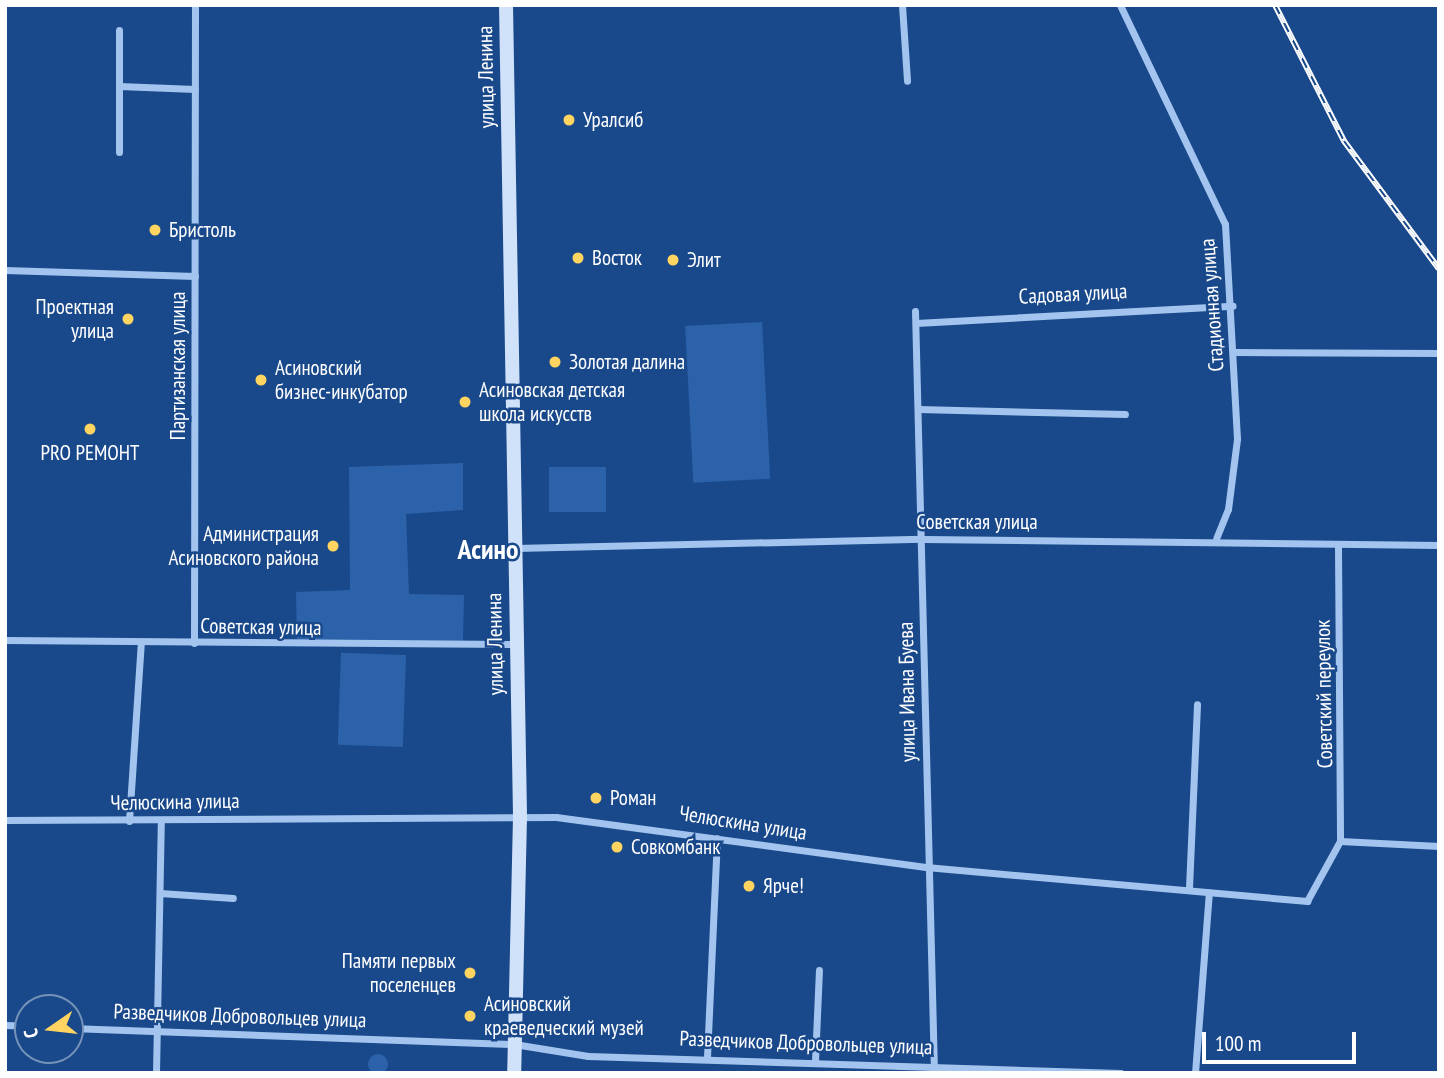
<!DOCTYPE html>
<meta charset="utf-8">
<style>
body{margin:0}
#map{position:relative;width:1444px;height:1078px;overflow:hidden;background:#19498b;font-family:"PT Sans Narrow",sans-serif}
div>[style]{position:absolute}
.green>*{inset:0;background:#2b62aa;transform-origin:0 0}
.round{border-radius:50%}
.street>*{height:7px;margin:-3.5px;padding:0 3.5px;transform-origin:3.5px;border-radius:3.5px;background:#a3c4ee}
.secondary>*{height:14px;margin:-7px;padding:0 7px;transform-origin:7px;border-radius:7px;background:#d0e2fa}
.rail>*{height:6px;margin-top:-3px;transform-origin:0;background:repeating-linear-gradient(90deg,#19498b 0 10px,#fff 0 20px);box-sizing:border-box;border-block:2px solid #fff}
.dots>*{width:19px;height:19px;translate:-50% -50%;box-sizing:border-box;border:4px solid #19498b;border-radius:50%}
span{translate:-50% -50%;white-space:nowrap;text-align:center;line-height:1.15;-webkit-text-stroke:5px #19498b;paint-order:stroke}
.street-label{font-size:21px;color:#fff}
.poi-label{font-size:21px;color:#fff}
.left{translate:0 -50%;text-align:left}
.right{translate:-100% -50%;text-align:right}
.district-label{font-size:28px;color:#fff;font-weight:700}
.frame{position:absolute;inset:0;border:7px solid #fff;pointer-events:none}
.north{position:absolute;left:14px;top:994px;width:70px;height:70px;box-sizing:border-box;background:#19498b;border:2px solid #7592b9;border-radius:50%;rotate:256deg;font-size:19px;font-weight:700;line-height:28px;text-align:center;color:#fff}
.north::after{content:'';display:block;margin:auto;width:24px;height:32px;background:#ffd460;clip-path:polygon(50% 0,100% 100%,50% 72%,0 100%)}
.scale{position:absolute;left:1202px;top:1032px;width:154px;height:32px;box-sizing:border-box;border:4px solid #fff;border-top:0;padding-left:9px;font-size:21px;line-height:24px;white-space:nowrap;color:#fff;-webkit-text-stroke:5px #19498b;paint-order:stroke}
</style>
<div id="map">
<div class="green">
<i style="left:762px;top:322px;width:157px;height:77px;rotate:87deg"></i>
<i style="clip-path:polygon(463px 463px,463px 510px,406px 514px,409px 594px,464px 595px,463px 641px,297px 641px,296px 592px,350px 590px,349px 467px)"></i>
<i style="left:606px;top:467px;width:45px;height:57px;rotate:90deg"></i>
<i style="left:406px;top:655px;width:92px;height:65px;rotate:92deg"></i>
<i class="round" style="left:368px;top:1054px;width:20px;height:20px"></i>
</div>
<div class="street">
<i style="left:902px;top:5px;width:76px;rotate:86.2deg"></i>
<i style="left:1120px;top:5px;width:243px;rotate:64.4deg"></i>
<i style="left:1225px;top:224px;width:215px;rotate:86.8deg"></i>
<i style="left:1237px;top:439px;width:71px;rotate:97.3deg"></i>
<i style="left:1228px;top:509px;width:31px;rotate:112deg"></i>
<i style="left:119px;top:86px;width:76px;rotate:2.3deg"></i>
<i style="left:119px;top:152px;width:122px;rotate:-90deg"></i>
<i style="left:5px;top:270px;width:190px;rotate:1.8deg"></i>
<i style="left:915px;top:311px;width:762px;rotate:88.57deg"></i>
<i style="left:916px;top:323px;width:317px;rotate:-3.1deg"></i>
<i style="left:1234px;top:352px;width:205px;rotate:0.3deg"></i>
<i style="left:918px;top:409px;width:207px;rotate:1.4deg"></i>
<i style="left:1338px;top:547px;width:294px;rotate:89.6deg"></i>
<i style="left:515px;top:548px;width:407px;rotate:-1.3deg"></i>
<i style="left:922px;top:539px;width:517px;rotate:0.66deg"></i>
<i style="left:5px;top:640px;width:511px;rotate:0.45deg"></i>
<i style="left:194px;top:643px;width:638px;rotate:-89.91deg"></i>
<i style="left:5px;top:820px;width:551px;rotate:-0.31deg"></i>
<i style="left:556px;top:817px;width:373px;rotate:7.7deg"></i>
<i style="left:926px;top:867px;width:383px;rotate:5.1deg"></i>
<i style="left:1307px;top:901px;width:68px;rotate:-61.2deg"></i>
<i style="left:1340px;top:841px;width:99px;rotate:2.9deg"></i>
<i style="left:129px;top:821px;width:179px;rotate:-86.2deg"></i>
<i style="left:1189px;top:888px;width:184px;rotate:-87.5deg"></i>
<i style="left:160px;top:893px;width:73px;rotate:3.9deg"></i>
<i style="left:5px;top:1025px;width:23px;rotate:2deg"></i>
<i style="left:70px;top:1028px;width:444px;rotate:2.1deg"></i>
<i style="left:514px;top:1044px;width:75px;rotate:9.2deg"></i>
<i style="left:588px;top:1056px;width:533px;rotate:1.83deg"></i>
<i style="left:707px;top:1057px;width:219px;rotate:-87.4deg"></i>
<i style="left:815px;top:1061px;width:91px;rotate:-87.5deg"></i>
<i style="left:156px;top:1073px;width:252px;rotate:-88.9deg"></i>
<i style="left:1195px;top:1073px;width:181px;rotate:-85.6deg"></i>
</div>
<div class="secondary">
<i style="left:506px;top:5px;width:812px;rotate:89.01deg"></i>
<i style="left:520px;top:817px;width:256px;rotate:91.3deg"></i>
</div>
<div class="rail">
<i style="left:1275px;top:5px;width:153px;rotate:63.1deg"></i>
<i style="left:1344px;top:141px;width:159px;rotate:53.4deg"></i>
</div>
<div class="dots">
<i style="left:569px;top:120px;background:#ffd460"></i>
<i style="left:155px;top:230px;background:#ffd460"></i>
<i style="left:578px;top:258px;background:#ffd460"></i>
<i style="left:673px;top:260px;background:#ffd460"></i>
<i style="left:128px;top:319px;background:#ffd460"></i>
<i style="left:555px;top:362px;background:#ffd460"></i>
<i style="left:261px;top:380px;background:#ffd460"></i>
<i style="left:465px;top:402px;background:#ffd460"></i>
<i style="left:90px;top:429px;background:#ffd460"></i>
<i style="left:333px;top:546px;background:#ffd460"></i>
<i style="left:596px;top:798px;background:#ffd460"></i>
<i style="left:617px;top:847px;background:#ffd460"></i>
<i style="left:749px;top:886px;background:#ffd460"></i>
<i style="left:470px;top:973px;background:#ffd460"></i>
<i style="left:470px;top:1016px;background:#ffd460"></i>
</div>
<div class="street-label">
<span style="left:486px;top:77px;rotate:-91deg">улица Ленина</span>
<span style="left:1073px;top:294px;rotate:-3deg">Садовая улица</span>
<span style="left:1212px;top:305px;rotate:-94deg">Стадионная улица</span>
<span style="left:178px;top:366px;rotate:-90deg">Партизанская улица</span>
<span style="left:977px;top:522px">Советская улица</span>
<span style="left:261px;top:627px;rotate:1deg">Советская улица</span>
<span style="left:495px;top:644px;rotate:-91deg">улица Ленина</span>
<span style="left:907px;top:692px;rotate:-91deg">улица Ивана Буева</span>
<span style="left:1324px;top:694px;rotate:-91deg">Советский переулок</span>
<span style="left:175px;top:802px;rotate:-1deg">Челюскина улица</span>
<span style="left:743px;top:823px;rotate:9deg">Челюскина улица</span>
<span style="left:240px;top:1016px;rotate:2deg">Разведчиков Добровольцев улица</span>
<span style="left:806px;top:1043px;rotate:2deg">Разведчиков Добровольцев улица</span>
</div>
<div class="poi-label">
<span class="left" style="left:583px;top:120px">Уралсиб</span>
<span class="left" style="left:169px;top:230px">Бристоль</span>
<span class="left" style="left:592px;top:258px">Восток</span>
<span class="left" style="left:687px;top:260px">Элит</span>
<span class="right" style="left:114px;top:319px">Проектная<br>улица</span>
<span class="left" style="left:569px;top:362px">Золотая далина</span>
<span class="left" style="left:275px;top:380px">Асиновский<br>бизнес-инкубатор</span>
<span class="left" style="left:479px;top:402px">Асиновская детская<br>школа искусств</span>
<span style="left:90px;top:453px">PRO РЕМОНТ</span>
<span class="right" style="left:319px;top:546px">Администрация<br>Асиновского района</span>
<span class="left" style="left:610px;top:798px">Роман</span>
<span class="left" style="left:631px;top:847px">Совкомбанк</span>
<span class="left" style="left:763px;top:886px">Ярче!</span>
<span class="right" style="left:456px;top:973px">Памяти первых<br>поселенцев</span>
<span class="left" style="left:484px;top:1016px">Асиновский<br>краеведческий музей</span>
</div>
<div class="district-label">
<span style="left:488px;top:549px">Асино</span>
</div>
<div class="frame"></div>
<div class="north">С</div>
<div class="scale">100 m</div>
</div>
